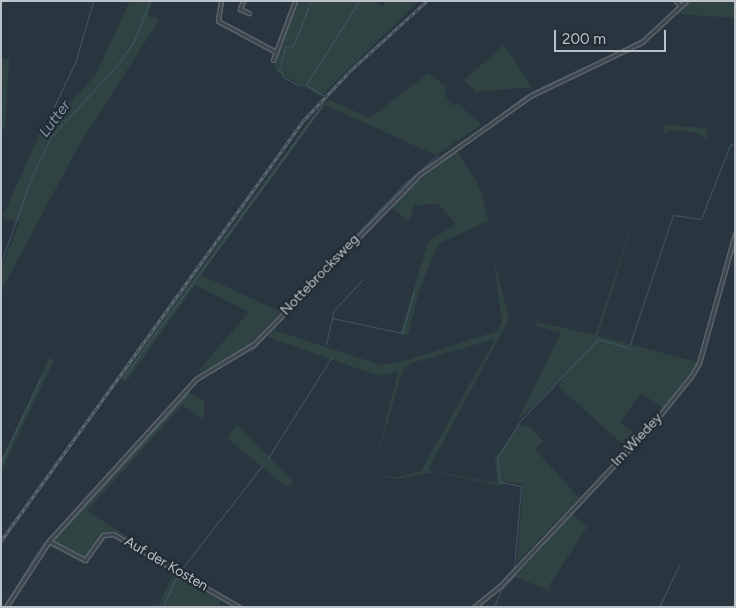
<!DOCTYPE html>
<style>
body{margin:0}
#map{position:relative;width:736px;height:608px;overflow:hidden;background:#2a363f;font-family:Figtree,sans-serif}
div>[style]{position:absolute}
.green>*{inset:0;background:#2f4442}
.stream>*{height:1px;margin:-0.5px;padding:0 0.5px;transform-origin:0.5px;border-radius:0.5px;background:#425566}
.roads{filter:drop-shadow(1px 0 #5c656d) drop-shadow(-1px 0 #5c656d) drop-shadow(0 1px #5c656d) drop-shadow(0 -1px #5c656d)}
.street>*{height:3px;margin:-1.5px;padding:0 1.5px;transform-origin:1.5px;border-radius:1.5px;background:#3e474f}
.rail>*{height:3px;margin-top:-1.5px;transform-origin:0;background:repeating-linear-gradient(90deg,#222c35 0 4px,#626e78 0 8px);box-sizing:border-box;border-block:1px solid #626e78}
span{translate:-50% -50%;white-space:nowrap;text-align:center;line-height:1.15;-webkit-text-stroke:4.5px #222c35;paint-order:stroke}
.street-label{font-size:14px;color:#bbc2ca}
.water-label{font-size:15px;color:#7f96a9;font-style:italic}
.frame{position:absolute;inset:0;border:2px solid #bbc2ca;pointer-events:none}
.scale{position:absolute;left:554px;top:30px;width:112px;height:22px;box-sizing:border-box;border:2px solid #bbc2ca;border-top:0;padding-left:6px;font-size:15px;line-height:18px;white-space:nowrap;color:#bbc2ca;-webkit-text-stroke:4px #222c35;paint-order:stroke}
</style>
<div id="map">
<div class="green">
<i style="clip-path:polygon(130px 1px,152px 1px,148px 15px,159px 20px,78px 147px,1px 291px,1px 270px,19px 223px,3px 216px,37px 140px,44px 123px,52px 124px,96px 74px)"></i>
<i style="clip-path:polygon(298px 1px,374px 1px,383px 6px,386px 1px,419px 1px,321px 96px,276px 71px,274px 66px)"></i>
<i style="clip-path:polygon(690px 1px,735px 1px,735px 18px,678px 14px)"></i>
<i style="clip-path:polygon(504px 45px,532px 87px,476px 92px,464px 80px)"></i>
<i style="clip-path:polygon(1px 59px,9px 59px,5px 129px,1px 129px)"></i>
<i style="clip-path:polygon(429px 73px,447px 88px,444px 92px,448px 100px,454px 106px,457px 103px,481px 125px,436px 155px,325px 105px,201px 275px,281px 312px,245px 349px,201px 372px,199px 370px,249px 312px,195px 285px,126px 382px,120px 378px,322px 103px,329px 100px,370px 118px)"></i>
<i style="clip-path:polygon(665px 125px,706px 128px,708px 139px,694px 132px,669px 130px,664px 135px)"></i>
<i style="clip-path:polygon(456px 149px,480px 188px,488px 221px,438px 244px,419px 292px,408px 335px,400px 334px,428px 242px,456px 224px,438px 204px,414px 205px,409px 222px,390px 206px)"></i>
<i style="clip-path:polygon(638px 206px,598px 336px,697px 362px,694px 367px,663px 408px,641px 393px,620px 422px,637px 436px,627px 448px,558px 386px,566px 375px,518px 420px,561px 333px,536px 326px,537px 322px,595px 335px)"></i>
<i style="clip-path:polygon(493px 256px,509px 319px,428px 470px,497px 483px,495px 458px,519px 425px,530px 427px,543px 441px,535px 449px,579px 498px,517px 562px,523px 484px,505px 482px,501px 486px,434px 472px,397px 479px,376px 475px,397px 477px,421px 471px,495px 339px,411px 363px,403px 369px,375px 466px,398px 371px,380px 376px,267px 337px,274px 330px,381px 365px,404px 361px,498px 331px,502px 320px)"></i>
<i style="clip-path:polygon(49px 358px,54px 360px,1px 472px,1px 461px)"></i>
<i style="clip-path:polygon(189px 392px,204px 401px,204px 420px,182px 405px,87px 511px,237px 607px,221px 601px,218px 607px,158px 607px,173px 574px,114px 532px,103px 534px,83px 564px,49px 546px)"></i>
<i style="clip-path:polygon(237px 424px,293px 481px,287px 487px,227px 438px)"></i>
<i style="clip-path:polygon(572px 514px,587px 527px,548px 587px,556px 593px,515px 577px)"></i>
</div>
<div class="stream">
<i style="left:662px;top:21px;width:20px;rotate:-45deg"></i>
<i style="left:655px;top:28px;width:7px;rotate:-45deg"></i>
<i style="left:610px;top:55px;width:39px;rotate:-27deg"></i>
<i style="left:279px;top:70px;width:24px;rotate:-75deg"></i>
<i style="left:285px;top:47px;width:8px;rotate:-7deg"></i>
<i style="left:293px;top:46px;width:48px;rotate:-68.2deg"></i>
<i style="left:281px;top:71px;width:6px;rotate:72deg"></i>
<i style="left:283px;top:77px;width:19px;rotate:28deg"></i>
<i style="left:561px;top:83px;width:50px;rotate:-25deg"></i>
<i style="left:531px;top:92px;width:81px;rotate:-25deg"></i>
<i style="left:323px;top:95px;width:20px;rotate:-150deg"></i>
<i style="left:306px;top:85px;width:99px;rotate:-57.8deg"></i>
<i style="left:518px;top:107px;width:21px;rotate:-35deg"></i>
<i style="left:503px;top:112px;width:29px;rotate:-36deg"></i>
<i style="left:45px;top:126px;width:73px;rotate:-64.8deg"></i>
<i style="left:76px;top:60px;width:61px;rotate:-73.9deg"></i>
<i style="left:1px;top:263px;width:92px;rotate:-70.4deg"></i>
<i style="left:32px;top:176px;width:43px;rotate:-64deg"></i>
<i style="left:51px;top:137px;width:99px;rotate:-47.5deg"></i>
<i style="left:118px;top:64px;width:28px;rotate:-55deg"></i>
<i style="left:134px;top:41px;width:43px;rotate:-68.2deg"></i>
<i style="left:320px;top:273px;width:118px;rotate:-46.7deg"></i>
<i style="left:401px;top:187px;width:49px;rotate:-40.9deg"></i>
<i style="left:308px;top:285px;width:11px;rotate:-45deg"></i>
<i style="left:282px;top:312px;width:32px;rotate:-46deg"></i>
<i style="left:332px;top:318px;width:72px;rotate:12.1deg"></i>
<i style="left:402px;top:333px;width:44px;rotate:-74.1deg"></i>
<i style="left:326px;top:344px;width:35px;rotate:-77deg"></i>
<i style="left:334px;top:310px;width:42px;rotate:-46.9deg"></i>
<i style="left:630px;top:344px;width:136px;rotate:-71.6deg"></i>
<i style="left:673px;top:215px;width:28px;rotate:8deg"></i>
<i style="left:701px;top:219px;width:79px;rotate:-68.6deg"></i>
<i style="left:730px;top:145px;width:5px;rotate:-11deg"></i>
<i style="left:250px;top:352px;width:72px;rotate:-46.1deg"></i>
<i style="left:123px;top:378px;width:339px;rotate:-53.9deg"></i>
<i style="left:268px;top:458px;width:118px;rotate:-57.8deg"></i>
<i style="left:1px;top:462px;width:96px;rotate:-64.8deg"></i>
<i style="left:53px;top:541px;width:199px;rotate:-47.6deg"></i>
<i style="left:514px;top:568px;width:82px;rotate:-85.1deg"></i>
<i style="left:521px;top:486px;width:21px;rotate:-169deg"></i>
<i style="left:500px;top:482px;width:23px;rotate:-97deg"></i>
<i style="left:497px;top:459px;width:44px;rotate:-58.8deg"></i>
<i style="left:520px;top:421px;width:113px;rotate:-46.4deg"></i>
<i style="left:598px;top:339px;width:32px;rotate:16deg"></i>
<i style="left:515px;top:568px;width:105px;rotate:-46.9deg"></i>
<i style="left:181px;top:570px;width:132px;rotate:-52.1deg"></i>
<i style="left:3px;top:607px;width:77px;rotate:-57.8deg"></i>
<i style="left:9px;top:607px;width:5px;rotate:-68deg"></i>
<i style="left:163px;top:607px;width:34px;rotate:-66deg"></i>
<i style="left:494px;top:607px;width:18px;rotate:-68deg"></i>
<i style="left:501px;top:590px;width:22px;rotate:-47deg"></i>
<i style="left:659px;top:607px;width:47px;rotate:-64.5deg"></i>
</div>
<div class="roads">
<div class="street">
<i style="left:221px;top:1px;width:20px;rotate:99deg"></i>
<i style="left:218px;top:21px;width:66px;rotate:28.1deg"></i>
<i style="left:243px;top:1px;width:9px;rotate:111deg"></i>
<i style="left:240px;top:9px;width:10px;rotate:24deg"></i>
<i style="left:676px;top:1px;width:7px;rotate:45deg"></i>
<i style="left:273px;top:60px;width:63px;rotate:-69.6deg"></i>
<i style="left:49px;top:541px;width:41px;rotate:27.8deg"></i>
<i style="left:85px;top:560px;width:31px;rotate:-54deg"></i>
<i style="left:103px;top:535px;width:10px;rotate:-6deg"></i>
<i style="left:113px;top:534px;width:146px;rotate:30.1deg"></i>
<i style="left:6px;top:607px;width:79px;rotate:-56.9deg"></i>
<i style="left:49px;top:541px;width:219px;rotate:-47.8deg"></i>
<i style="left:196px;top:379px;width:68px;rotate:-31.1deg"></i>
<i style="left:254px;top:344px;width:238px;rotate:-45.7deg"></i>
<i style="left:420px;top:174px;width:135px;rotate:-35.3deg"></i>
<i style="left:530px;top:96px;width:124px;rotate:-25.7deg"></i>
<i style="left:642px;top:42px;width:60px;rotate:-43deg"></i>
<i style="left:474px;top:607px;width:35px;rotate:-39deg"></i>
<i style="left:501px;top:585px;width:219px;rotate:-46.7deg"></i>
<i style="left:651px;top:426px;width:65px;rotate:-51.2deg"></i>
<i style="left:692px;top:375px;width:14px;rotate:-60deg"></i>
<i style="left:699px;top:363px;width:134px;rotate:-74.4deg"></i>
</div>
</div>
<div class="rail">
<i style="left:1px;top:541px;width:517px;rotate:-54.28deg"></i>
<i style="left:303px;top:121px;width:69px;rotate:-46.8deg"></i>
<i style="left:350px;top:71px;width:104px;rotate:-42.3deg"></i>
</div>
<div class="street-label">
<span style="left:320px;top:275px;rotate:-46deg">Nottebrocksweg</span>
<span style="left:637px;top:440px;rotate:-47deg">Im Wiedey</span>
<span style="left:166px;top:564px;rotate:30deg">Auf der Kosten</span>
</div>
<div class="water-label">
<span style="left:55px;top:119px;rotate:-53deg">Lutter</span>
</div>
<div class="frame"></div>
<div class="scale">200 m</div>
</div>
